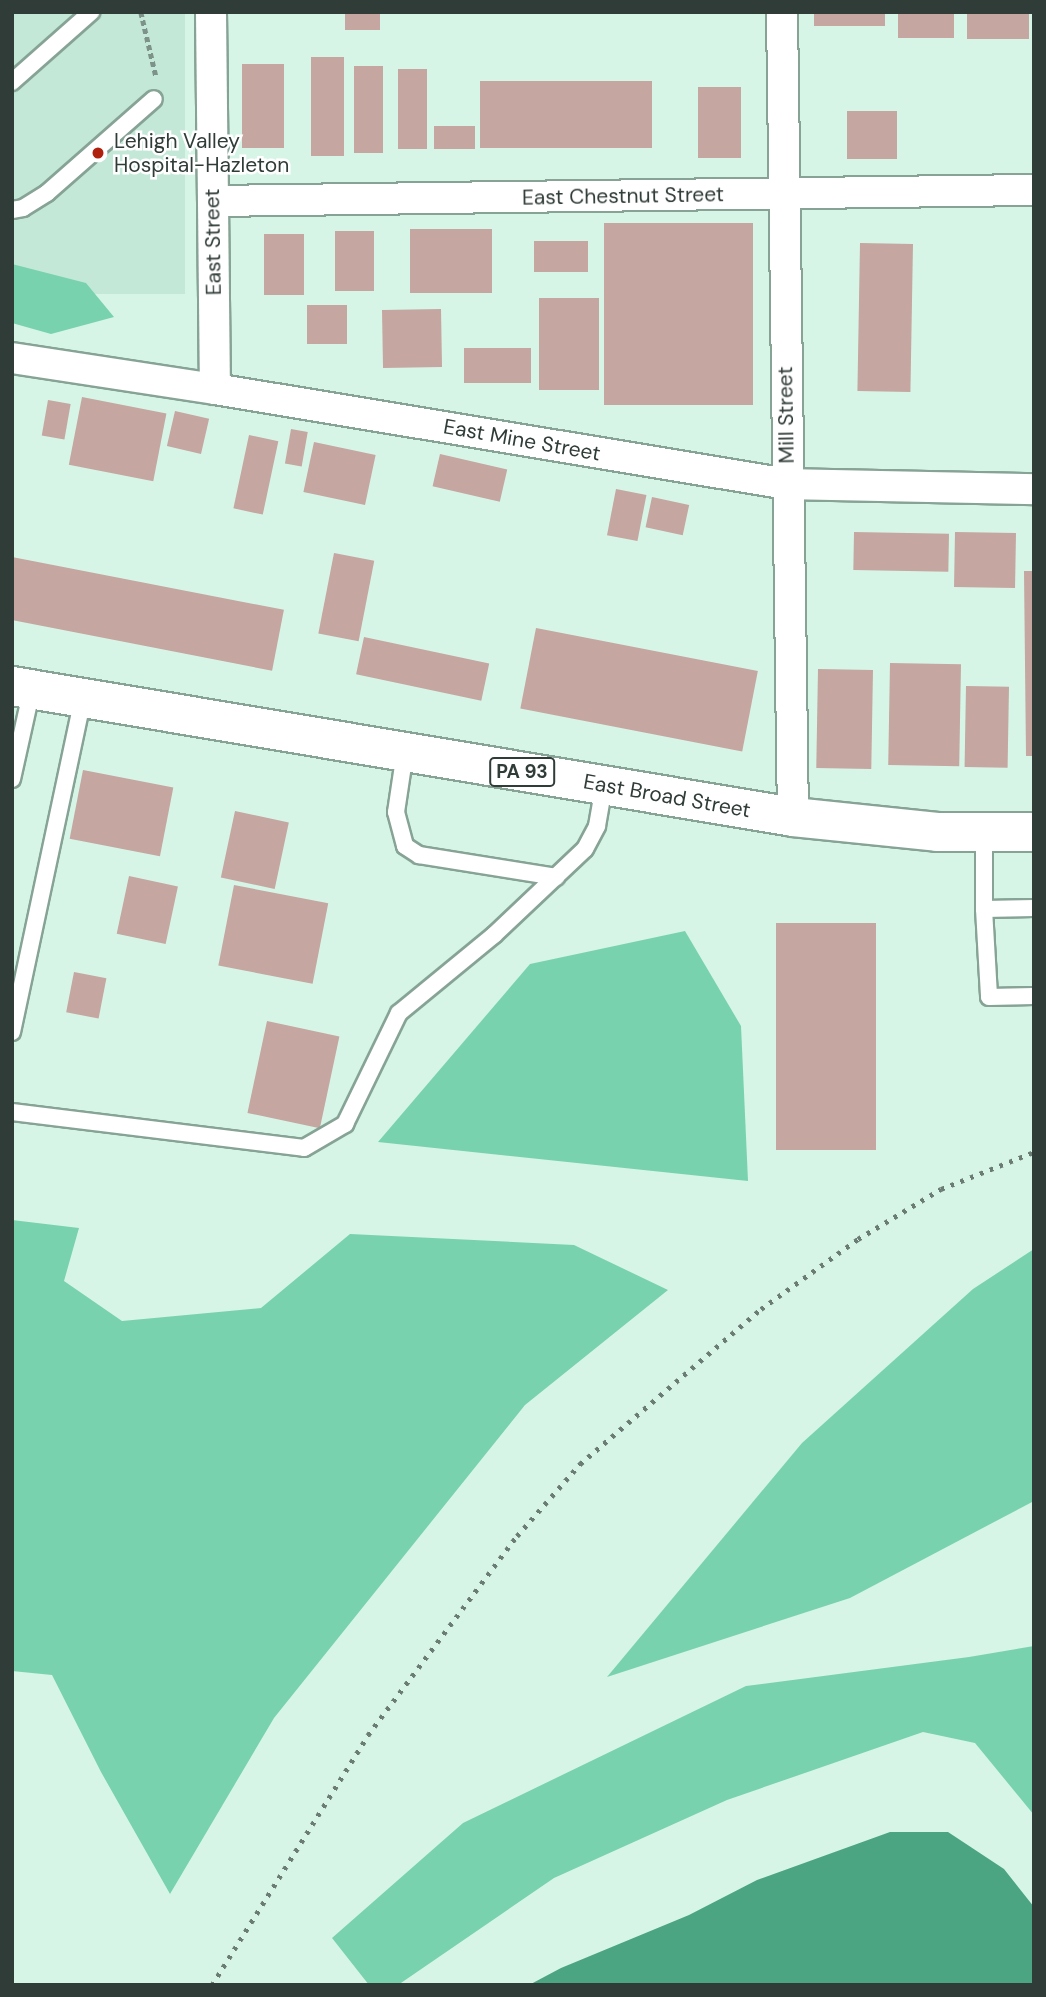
<!DOCTYPE html>
<style>
body{margin:0}
#map{position:relative;width:1046px;height:1997px;overflow:hidden;background:#d6f5e7;font-family:"DM Sans",sans-serif}
div>[style]{position:absolute}
.built>*{inset:0;background:#c3e8d7;transform-origin:0 0}
.forest>*{inset:0;background:#79d2ae}
.water>*{inset:0;background:#4ba583}
.building>*{inset:0;background:#c5a6a0;transform-origin:0 0}
.path>*{height:4.5px;margin-top:-2.25px;transform-origin:0;background:repeating-linear-gradient(90deg,#7d9289 0 5px,transparent 0 8.5px)}
.roads{filter:drop-shadow(2px 0 #86a396) drop-shadow(-2px 0 #86a396) drop-shadow(0 2px #86a396) drop-shadow(0 -2px #86a396)}
.lane>*{height:16px;margin:-8px;padding:0 8px;transform-origin:8px;border-radius:8px;background:#fff}
.street>*{height:30px;margin:-15px;padding:0 15px;transform-origin:15px;border-radius:15px;background:#fff}
.highway>*{height:38px;margin:-19px;padding:0 19px;transform-origin:19px;border-radius:19px;background:#fff}
.rail>*{height:5px;margin-top:-2.5px;transform-origin:0;background:repeating-linear-gradient(90deg,#6a7c74 0 3.5px,transparent 0 10.5px)}
.dots>*{width:19px;height:19px;translate:-50% -50%;box-sizing:border-box;border:4px solid #fff;border-radius:50%}
span{translate:-50% -50%;white-space:nowrap;text-align:center;line-height:1.15;-webkit-text-stroke:5px #fff;paint-order:stroke}
.shield-label span{padding:2px 5px;background:#fff;border:2px solid;border-radius:5px;-webkit-text-stroke-width:0}
.shield-label{font-size:19px;color:#303c37;font-weight:700}
.poi-label{font-size:21px;color:#303c37}
.left{translate:0 -50%;text-align:left}
.street-label{font-size:21px;color:#303c37}
.frame{position:absolute;inset:0;border:14px solid #303c37;pointer-events:none}
</style>
<div id="map">
<div class="built">
<i style="left:12px;top:12px;width:173px;height:282px"></i>
</div>
<div class="forest">
<i style="clip-path:polygon(12px 264px,86px 283px,114px 317px,51px 334px,12px 323px)"></i>
<i style="clip-path:polygon(685px 931px,741px 1026px,748px 1181px,378px 1142px,530px 964px)"></i>
<i style="clip-path:polygon(12px 1220px,79px 1228px,64px 1281px,122px 1321px,261px 1308px,350px 1234px,574px 1245px,668px 1290px,525px 1405px,274px 1718px,170px 1894px,101px 1772px,52px 1675px,12px 1671px)"></i>
<i style="clip-path:polygon(1034px 1249px,1034px 1501px,850px 1598px,607px 1677px,802px 1443px,973px 1289px)"></i>
<i style="clip-path:polygon(1034px 1646px,1034px 1815px,975px 1743px,923px 1732px,727px 1800px,554px 1878px,398px 1985px,369px 1985px,332px 1938px,463px 1823px,746px 1686px,969px 1657px)"></i>
</div>
<div class="water">
<i style="clip-path:polygon(890px 1832px,948px 1832px,1004px 1869px,1034px 1907px,1034px 1985px,529px 1985px,561px 1968px,689px 1915px,757px 1880px)"></i>
</div>
<div class="building">
<i style="left:345px;top:12px;width:35px;height:18px"></i>
<i style="left:814px;top:12px;width:71px;height:14px"></i>
<i style="left:898px;top:12px;width:56px;height:26px"></i>
<i style="left:967px;top:12px;width:62px;height:27px"></i>
<i style="left:311px;top:57px;width:33px;height:99px"></i>
<i style="left:242px;top:64px;width:42px;height:84px"></i>
<i style="left:354px;top:66px;width:29px;height:87px"></i>
<i style="left:398px;top:69px;width:29px;height:80px"></i>
<i style="left:652px;top:81px;width:67px;height:172px;rotate:90deg"></i>
<i style="left:698px;top:87px;width:43px;height:71px"></i>
<i style="left:847px;top:111px;width:50px;height:48px"></i>
<i style="left:434px;top:126px;width:41px;height:23px"></i>
<i style="left:604px;top:223px;width:149px;height:182px"></i>
<i style="left:410px;top:229px;width:82px;height:64px"></i>
<i style="left:335px;top:231px;width:39px;height:60px"></i>
<i style="left:304px;top:234px;width:61px;height:40px;rotate:90deg"></i>
<i style="left:534px;top:241px;width:54px;height:31px"></i>
<i style="left:860px;top:243px;width:53px;height:148px;rotate:1deg"></i>
<i style="left:599px;top:298px;width:92px;height:60px;rotate:90deg"></i>
<i style="left:347px;top:305px;width:39px;height:40px;rotate:90deg"></i>
<i style="left:441px;top:309px;width:58px;height:59px;rotate:89deg"></i>
<i style="left:531px;top:348px;width:35px;height:67px;rotate:90deg"></i>
<i style="left:82px;top:397px;width:86px;height:69px;rotate:11deg"></i>
<i style="left:48px;top:400px;width:23px;height:36px;rotate:10deg"></i>
<i style="left:175px;top:411px;width:35px;height:36px;rotate:13deg"></i>
<i style="left:291px;top:429px;width:17px;height:35px;rotate:10deg"></i>
<i style="left:249px;top:435px;width:30px;height:75px;rotate:12deg"></i>
<i style="left:314px;top:442px;width:63px;height:51px;rotate:12deg"></i>
<i style="left:440px;top:454px;width:69px;height:33px;rotate:13deg"></i>
<i style="left:616px;top:489px;width:31px;height:47px;rotate:11deg"></i>
<i style="left:652px;top:497px;width:38px;height:31px;rotate:12deg"></i>
<i style="left:854px;top:532px;width:95px;height:38px;rotate:1deg"></i>
<i style="left:955px;top:532px;width:61px;height:55px;rotate:1deg"></i>
<i style="left:334px;top:553px;width:41px;height:82px;rotate:11deg"></i>
<i style="left:12px;top:557px;width:277px;height:62px;rotate:11deg"></i>
<i style="clip-path:polygon(1024px 571px,1034px 571px,1034px 756px,1026px 756px)"></i>
<i style="left:536px;top:628px;width:226px;height:82px;rotate:11deg"></i>
<i style="left:364px;top:637px;width:128px;height:38px;rotate:12deg"></i>
<i style="left:890px;top:663px;width:71px;height:102px;rotate:1deg"></i>
<i style="left:818px;top:669px;width:55px;height:99px;rotate:1deg"></i>
<i style="left:966px;top:686px;width:43px;height:81px;rotate:1deg"></i>
<i style="left:83px;top:770px;width:92px;height:70px;rotate:11deg"></i>
<i style="left:235px;top:811px;width:55px;height:68px;rotate:12deg"></i>
<i style="left:129px;top:876px;width:50px;height:59px;rotate:12deg"></i>
<i style="left:234px;top:885px;width:96px;height:82px;rotate:11deg"></i>
<i style="left:776px;top:923px;width:100px;height:227px"></i>
<i style="left:74px;top:972px;width:33px;height:41px;rotate:11deg"></i>
<i style="left:267px;top:1021px;width:74px;height:94px;rotate:12deg"></i>
</div>
<div class="path">
<i style="left:141px;top:12px;width:66px;rotate:76.8deg"></i>
</div>
<div class="roads">
<div class="lane">
<i style="left:12px;top:82px;width:106px;rotate:-41.5deg"></i>
<i style="left:12px;top:210px;width:11px;rotate:-10deg"></i>
<i style="left:23px;top:208px;width:28px;rotate:-32deg"></i>
<i style="left:47px;top:193px;width:142px;rotate:-41.3deg"></i>
<i style="left:405px;top:752px;width:61px;rotate:98.5deg"></i>
<i style="left:396px;top:812px;width:35px;rotate:75deg"></i>
<i style="left:405px;top:846px;width:17px;rotate:33deg"></i>
<i style="left:419px;top:855px;width:139px;rotate:9.1deg"></i>
<i style="left:12px;top:779px;width:92px;rotate:-77.5deg"></i>
<i style="left:984px;top:832px;width:77px;rotate:90deg"></i>
<i style="left:984px;top:909px;width:50px;rotate:-1.1deg"></i>
<i style="left:984px;top:909px;width:88px;rotate:86.7deg"></i>
<i style="left:989px;top:997px;width:45px;rotate:-1.3deg"></i>
<i style="left:12px;top:1032px;width:341px;rotate:-78deg"></i>
<i style="left:12px;top:1112px;width:294px;rotate:7deg"></i>
<i style="left:304px;top:1148px;width:48px;rotate:-30.3deg"></i>
<i style="left:345px;top:1124px;width:123px;rotate:-64.1deg"></i>
<i style="left:399px;top:1013px;width:123px;rotate:-39.4deg"></i>
<i style="left:494px;top:935px;width:125px;rotate:-43.4deg"></i>
<i style="left:585px;top:849px;width:26px;rotate:-62deg"></i>
<i style="left:597px;top:826px;width:41px;rotate:-80.1deg"></i>
</div>
<div class="street">
<i style="left:211px;top:12px;width:377px;rotate:89.4deg"></i>
<i style="left:782px;top:12px;width:805px;rotate:89.22deg"></i>
<i style="left:213px;top:201px;width:821px;rotate:-0.77deg"></i>
<i style="left:12px;top:358px;width:205px;rotate:8.7deg"></i>
<i style="left:215px;top:389px;width:580px;rotate:9.43deg"></i>
<i style="left:787px;top:484px;width:247px;rotate:1.2deg"></i>
</div>
<div class="highway">
<i style="left:12px;top:686px;width:792px;rotate:9.52deg"></i>
<i style="left:793px;top:817px;width:145px;rotate:5.9deg"></i>
<i style="left:937px;top:832px;width:97px"></i>
</div>
</div>
<div class="rail">
<i style="left:212px;top:1985px;width:295px;rotate:-58deg"></i>
<i style="left:368px;top:1735px;width:249px;rotate:-53.2deg"></i>
<i style="left:517px;top:1536px;width:96px;rotate:-48.8deg"></i>
<i style="left:580px;top:1464px;width:238px;rotate:-40.6deg"></i>
<i style="left:761px;top:1309px;width:120px;rotate:-35.8deg"></i>
<i style="left:858px;top:1239px;width:97px;rotate:-31.1deg"></i>
<i style="left:941px;top:1189px;width:100px;rotate:-21.7deg"></i>
</div>
<div class="dots">
<i style="left:98px;top:153px;background:#af210d"></i>
</div>
<div class="shield-label">
<span style="left:522px;top:772px">PA 93</span>
</div>
<div class="poi-label">
<span class="left" style="left:114px;top:153px">Lehigh Valley<br>Hospital-Hazleton</span>
</div>
<div class="street-label">
<span style="left:623px;top:196px;rotate:-1deg">East Chestnut Street</span>
<span style="left:213px;top:242px;rotate:-91deg">East Street</span>
<span style="left:786px;top:415px;rotate:-91deg">Mill Street</span>
<span style="left:522px;top:440px;rotate:10deg">East Mine Street</span>
<span style="left:667px;top:796px;rotate:10deg">East Broad Street</span>
</div>
<div class="frame"></div>
</div>
